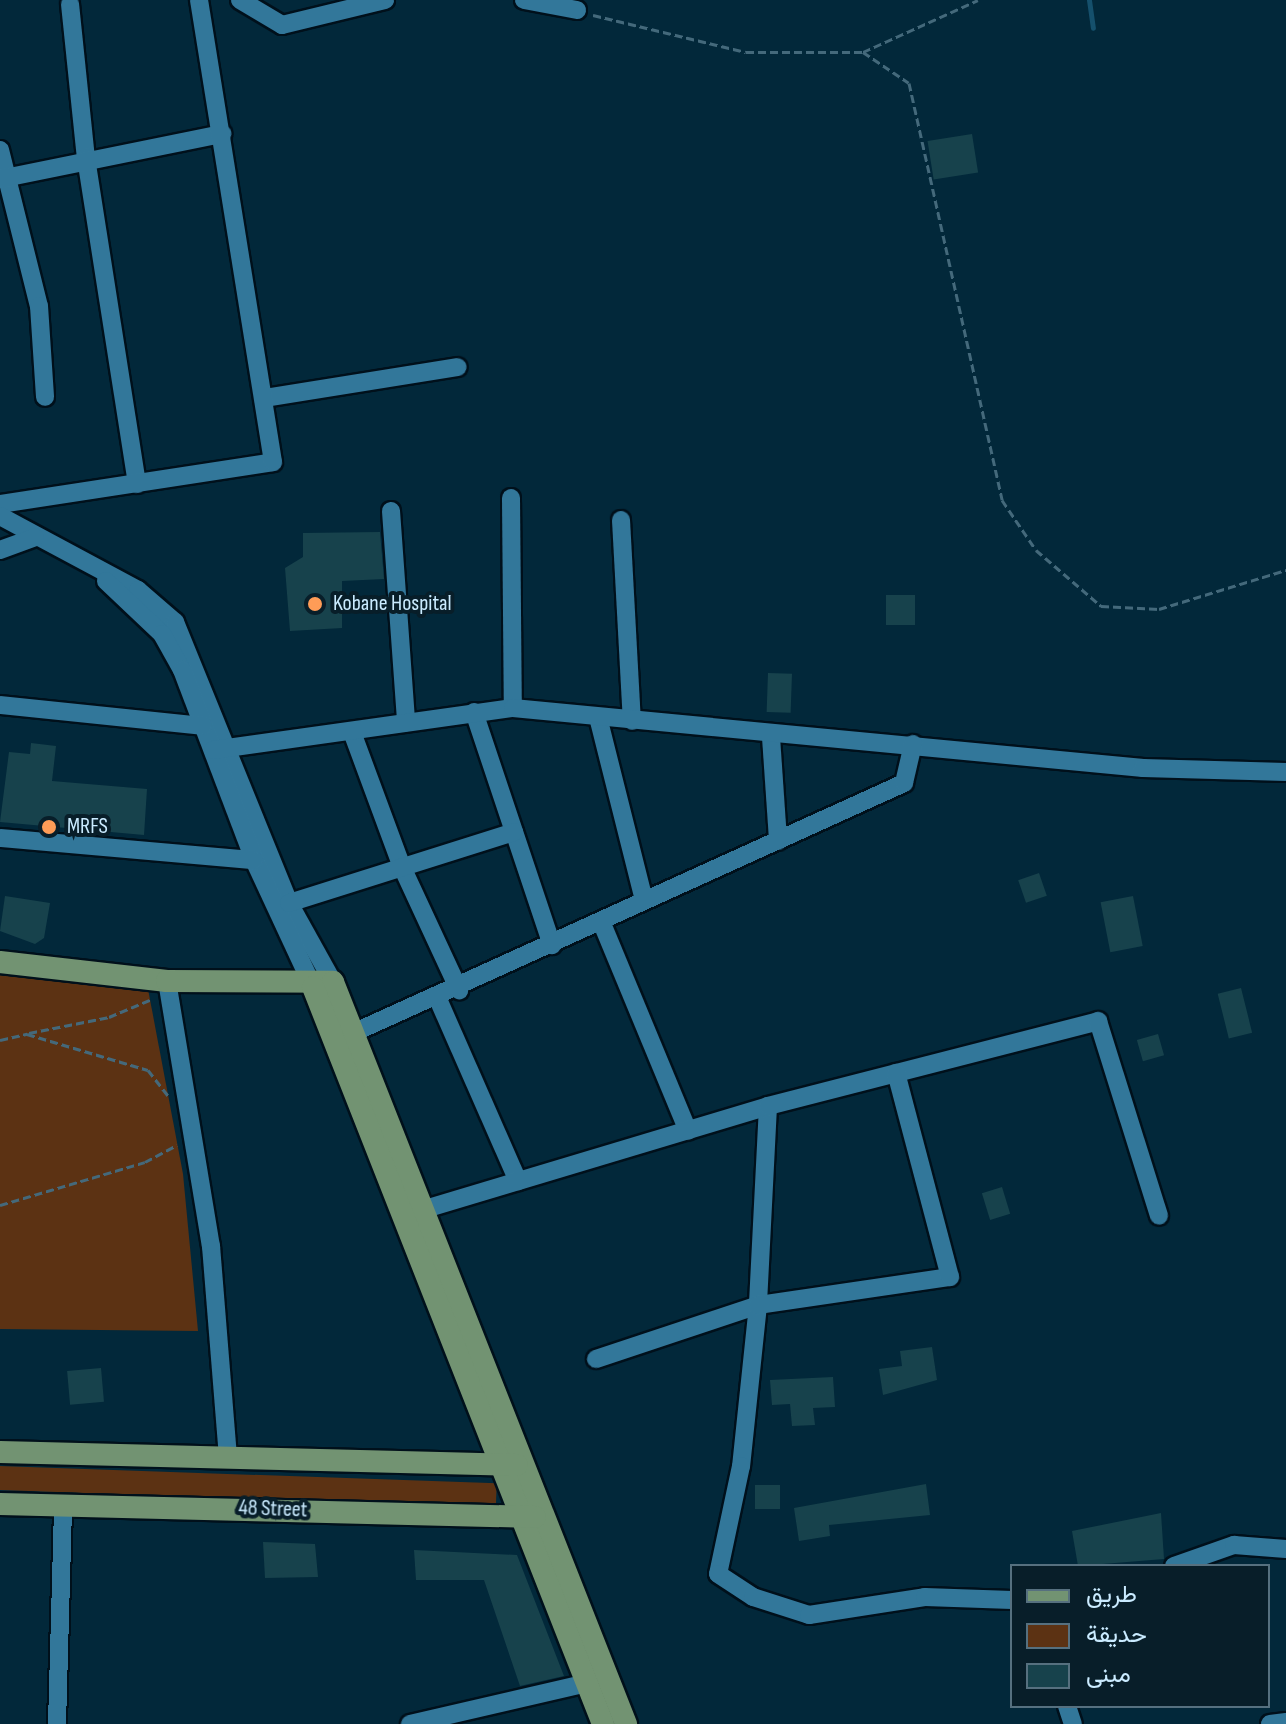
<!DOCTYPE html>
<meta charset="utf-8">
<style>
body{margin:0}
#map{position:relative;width:1286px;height:1724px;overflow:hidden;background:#02283a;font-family:"Sofia Sans Condensed",Vazirmatn,sans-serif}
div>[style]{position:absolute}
.green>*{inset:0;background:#5c3213;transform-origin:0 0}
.stream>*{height:5px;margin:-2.5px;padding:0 2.5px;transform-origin:2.5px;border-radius:2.5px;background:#15506c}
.building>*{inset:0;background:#17424c;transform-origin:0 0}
.path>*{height:3px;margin-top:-1.5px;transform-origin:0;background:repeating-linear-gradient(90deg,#44697b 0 8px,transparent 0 12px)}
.roads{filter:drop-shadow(2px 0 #00101b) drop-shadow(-2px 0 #00101b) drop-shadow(0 2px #00101b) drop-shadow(0 -2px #00101b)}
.minor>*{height:18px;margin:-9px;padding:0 9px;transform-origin:9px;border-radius:9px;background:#32779a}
.major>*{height:22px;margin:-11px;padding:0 11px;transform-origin:11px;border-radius:11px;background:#729372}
.dots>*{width:22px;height:22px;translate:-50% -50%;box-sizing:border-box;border:4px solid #081e29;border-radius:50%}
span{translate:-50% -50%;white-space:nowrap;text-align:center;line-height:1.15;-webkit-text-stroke:8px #081e29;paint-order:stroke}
.poi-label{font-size:22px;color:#caebff}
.left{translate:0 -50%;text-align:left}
.street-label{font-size:22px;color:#caebff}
.legend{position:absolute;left:1010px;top:1564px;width:260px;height:144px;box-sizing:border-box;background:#081e29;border:2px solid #56707f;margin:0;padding:10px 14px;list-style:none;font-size:24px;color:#caebff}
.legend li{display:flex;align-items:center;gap:16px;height:40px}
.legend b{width:40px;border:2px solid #56707f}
</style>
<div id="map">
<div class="green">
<i style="clip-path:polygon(0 974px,148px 989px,183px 1174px,198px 1331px,0 1329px)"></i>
<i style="left:0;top:1466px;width:497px;height:24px;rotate:2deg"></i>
</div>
<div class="stream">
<i style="left:1089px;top:0;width:28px;rotate:82deg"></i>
</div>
<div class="building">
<i style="left:972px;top:134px;width:39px;height:45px;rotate:81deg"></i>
<i style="clip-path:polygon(380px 532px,384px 579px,342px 581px,342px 628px,290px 631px,285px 568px,303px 557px,303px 533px)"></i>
<i style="left:886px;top:595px;width:29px;height:30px"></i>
<i style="left:768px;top:673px;width:24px;height:39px;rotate:2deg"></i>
<i style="clip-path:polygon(31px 743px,56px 746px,52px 781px,147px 789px,144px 835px,0 822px,9px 752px,30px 754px)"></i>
<i style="left:1039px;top:873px;width:24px;height:22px;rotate:71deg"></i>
<i style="clip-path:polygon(5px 896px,50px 903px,44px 938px,35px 944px,0 931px)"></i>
<i style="left:1133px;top:896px;width:51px;height:33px;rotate:79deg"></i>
<i style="left:1241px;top:988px;width:46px;height:24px;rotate:76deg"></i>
<i style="left:1158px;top:1034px;width:22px;height:22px;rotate:74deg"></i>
<i style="left:1002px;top:1187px;width:28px;height:21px;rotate:73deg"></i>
<i style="clip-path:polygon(932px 1347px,937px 1380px,883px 1395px,879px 1369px,902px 1366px,900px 1351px)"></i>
<i style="left:101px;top:1368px;width:34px;height:34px;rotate:85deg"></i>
<i style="clip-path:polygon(833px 1377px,835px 1407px,813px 1408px,815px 1425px,792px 1426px,790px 1404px,772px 1405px,770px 1380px)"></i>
<i style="clip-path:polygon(926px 1484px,930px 1515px,829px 1525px,830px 1536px,799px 1541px,794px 1508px)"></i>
<i style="left:780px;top:1485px;width:24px;height:25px;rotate:90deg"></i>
<i style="clip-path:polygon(1161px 1513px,1164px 1559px,1078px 1566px,1072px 1531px)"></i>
<i style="clip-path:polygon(263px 1542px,315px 1544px,318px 1577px,265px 1578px)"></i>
<i style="clip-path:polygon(414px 1550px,517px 1555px,564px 1676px,520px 1686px,484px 1580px,416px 1580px)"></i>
</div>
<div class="path">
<i style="left:593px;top:15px;width:157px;rotate:13.6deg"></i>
<i style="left:746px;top:52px;width:117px"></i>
<i style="left:863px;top:52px;width:126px;rotate:-24.3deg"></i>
<i style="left:863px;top:52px;width:55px;rotate:34deg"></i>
<i style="left:909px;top:83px;width:427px;rotate:77.4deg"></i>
<i style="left:1002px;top:500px;width:60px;rotate:55.8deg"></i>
<i style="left:1036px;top:550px;width:86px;rotate:40.7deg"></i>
<i style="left:1101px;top:606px;width:58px;rotate:3deg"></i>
<i style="left:1159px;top:609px;width:133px;rotate:-17.1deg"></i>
<i style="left:29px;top:1033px;width:82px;rotate:-11.3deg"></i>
<i style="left:109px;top:1017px;width:47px;rotate:-22.7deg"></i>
<i style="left:0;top:1040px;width:28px;rotate:-13deg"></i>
<i style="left:27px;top:1034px;width:126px;rotate:16.6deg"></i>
<i style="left:148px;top:1070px;width:33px;rotate:52deg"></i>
<i style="left:0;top:1205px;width:151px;rotate:-16.5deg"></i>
<i style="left:145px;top:1162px;width:36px;rotate:-28deg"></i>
</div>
<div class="roads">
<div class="minor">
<i style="left:240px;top:0;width:49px;rotate:30.8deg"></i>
<i style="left:282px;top:25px;width:106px;rotate:-13.6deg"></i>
<i style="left:524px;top:0;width:54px;rotate:10.7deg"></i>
<i style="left:70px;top:4px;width:155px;rotate:84.1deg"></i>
<i style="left:86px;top:158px;width:330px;rotate:81.1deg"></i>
<i style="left:0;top:150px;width:161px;rotate:76deg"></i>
<i style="left:39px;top:306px;width:91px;rotate:86.2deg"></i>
<i style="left:0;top:179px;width:227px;rotate:-11.5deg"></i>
<i style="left:265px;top:398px;width:195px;rotate:-9.1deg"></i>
<i style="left:511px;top:498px;width:210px;rotate:89.5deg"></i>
<i style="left:0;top:504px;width:276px;rotate:-8.7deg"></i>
<i style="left:273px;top:462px;width:468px;rotate:-99.1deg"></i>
<i style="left:391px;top:511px;width:212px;rotate:85.9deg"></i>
<i style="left:0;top:516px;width:157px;rotate:28.2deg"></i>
<i style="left:138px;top:590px;width:49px;rotate:40.9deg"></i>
<i style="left:175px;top:622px;width:303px;rotate:67.9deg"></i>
<i style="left:289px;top:903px;width:90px;rotate:60.9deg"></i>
<i style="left:621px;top:520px;width:201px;rotate:86.9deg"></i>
<i style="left:0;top:550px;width:37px;rotate:-20deg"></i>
<i style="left:106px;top:581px;width:77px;rotate:43.4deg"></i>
<i style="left:162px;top:634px;width:41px;rotate:60.9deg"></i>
<i style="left:182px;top:670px;width:203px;rotate:69.2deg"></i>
<i style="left:254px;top:860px;width:140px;rotate:65.1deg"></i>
<i style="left:0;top:705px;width:204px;rotate:5.9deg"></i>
<i style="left:474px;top:712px;width:246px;rotate:71.5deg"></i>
<i style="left:598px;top:717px;width:189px;rotate:75.9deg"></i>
<i style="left:352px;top:732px;width:144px;rotate:69.7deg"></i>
<i style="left:402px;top:867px;width:136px;rotate:65.1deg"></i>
<i style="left:771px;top:737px;width:104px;rotate:86.1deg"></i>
<i style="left:213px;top:750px;width:303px;rotate:-8deg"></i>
<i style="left:513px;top:708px;width:633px;rotate:5.44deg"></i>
<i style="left:1143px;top:768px;width:143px;rotate:1.6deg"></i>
<i style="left:0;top:838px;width:255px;rotate:5deg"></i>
<i style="left:289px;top:903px;width:236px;rotate:-17.5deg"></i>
<i style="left:601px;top:921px;width:227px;rotate:67.5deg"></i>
<i style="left:167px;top:981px;width:269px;rotate:80.6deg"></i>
<i style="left:211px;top:1246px;width:213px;rotate:85.4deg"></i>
<i style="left:438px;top:999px;width:199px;rotate:66.3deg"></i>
<i style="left:353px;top:1033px;width:605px;rotate:-24.4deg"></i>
<i style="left:904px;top:783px;width:40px;rotate:-77deg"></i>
<i style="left:768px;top:1106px;width:199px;rotate:92.9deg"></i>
<i style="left:758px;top:1305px;width:162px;rotate:96deg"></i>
<i style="left:741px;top:1466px;width:110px;rotate:102deg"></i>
<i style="left:718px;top:1574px;width:42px;rotate:33.3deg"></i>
<i style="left:753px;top:1597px;width:59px;rotate:17.8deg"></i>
<i style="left:809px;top:1615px;width:117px;rotate:-8.8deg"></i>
<i style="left:925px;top:1597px;width:87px;rotate:2deg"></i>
<i style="left:425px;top:1209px;width:358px;rotate:-16.7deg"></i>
<i style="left:768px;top:1106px;width:341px;rotate:-14.4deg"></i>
<i style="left:1098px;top:1021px;width:204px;rotate:72.6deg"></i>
<i style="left:596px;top:1359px;width:171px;rotate:-18.4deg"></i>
<i style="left:758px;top:1305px;width:194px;rotate:-8.3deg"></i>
<i style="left:950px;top:1277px;width:211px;rotate:-104.8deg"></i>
<i style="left:1174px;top:1566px;width:64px;rotate:-19.3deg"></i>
<i style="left:1234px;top:1545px;width:52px;rotate:4.4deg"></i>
<i style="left:1067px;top:1706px;width:19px;rotate:72deg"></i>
<i style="left:57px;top:1724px;width:220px;rotate:-88.4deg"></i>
<i style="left:410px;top:1724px;width:183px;rotate:-13deg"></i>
<i style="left:1270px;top:1724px;width:16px;rotate:-7deg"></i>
</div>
<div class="major">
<i style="left:0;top:962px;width:168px;rotate:6.5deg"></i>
<i style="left:167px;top:981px;width:166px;rotate:0.3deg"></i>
<i style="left:333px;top:982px;width:798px;rotate:68.45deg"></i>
<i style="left:313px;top:987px;width:792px;rotate:68.52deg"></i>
<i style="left:0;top:1452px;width:517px;rotate:1.44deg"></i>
<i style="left:0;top:1504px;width:535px;rotate:1.39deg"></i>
</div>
</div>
<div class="dots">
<i style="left:315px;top:604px;background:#fe9c57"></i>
<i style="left:49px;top:827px;background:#fe9c57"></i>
</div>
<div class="poi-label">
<span class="left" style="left:333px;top:604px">Kobane Hospital</span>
<span class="left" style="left:67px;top:827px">MRFS</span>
</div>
<div class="street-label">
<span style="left:273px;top:1509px;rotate:2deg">48 Street</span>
</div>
<ul class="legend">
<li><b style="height:10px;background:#729372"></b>طريق</li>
<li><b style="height:22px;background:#5c3213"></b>حديقة</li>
<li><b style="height:22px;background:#17424c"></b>مبنى</li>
</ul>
</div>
